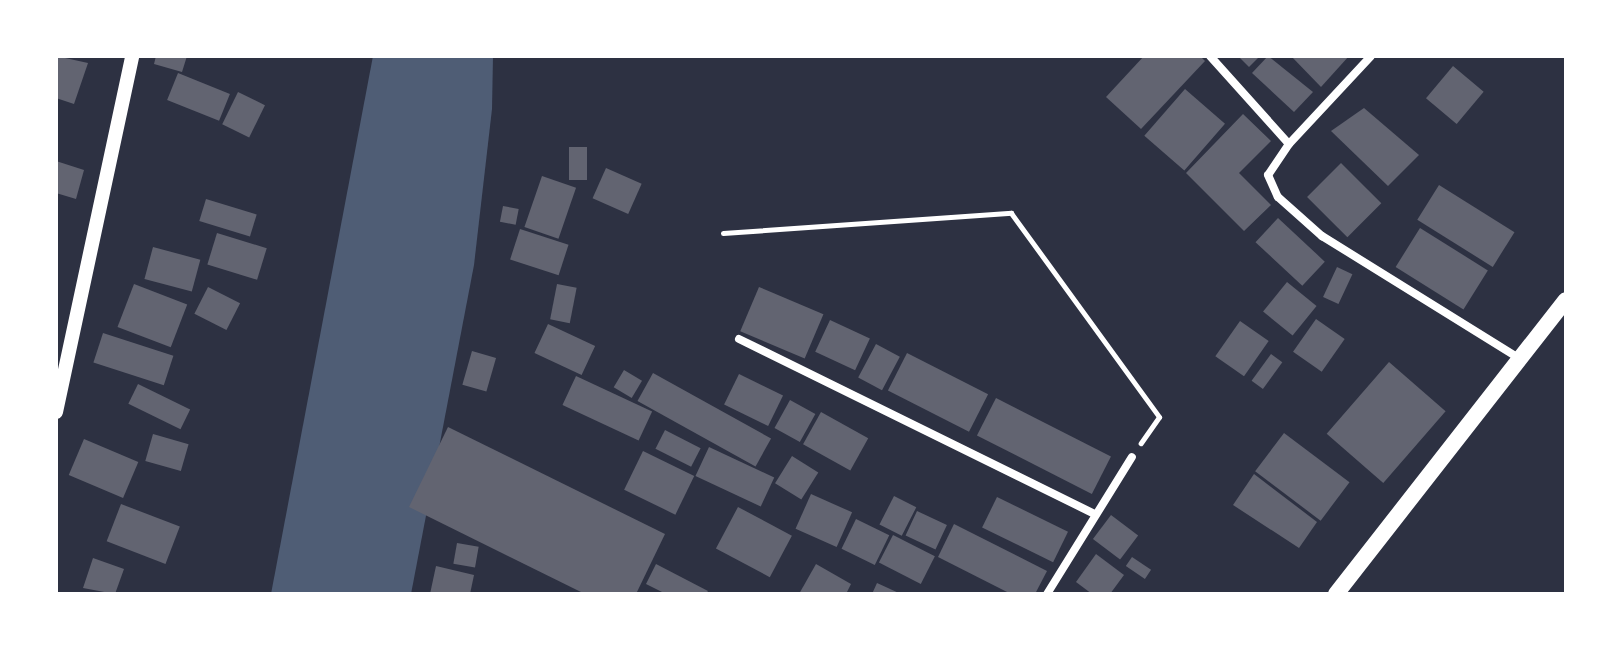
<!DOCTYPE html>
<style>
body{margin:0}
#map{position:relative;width:1622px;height:650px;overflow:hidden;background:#2d3142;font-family:Signika,sans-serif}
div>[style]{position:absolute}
.water>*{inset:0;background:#4f5d75}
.building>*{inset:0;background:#626471;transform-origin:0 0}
.path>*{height:5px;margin:-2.5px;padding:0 2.5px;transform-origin:2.5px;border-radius:2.5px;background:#fff}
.minor>*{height:8px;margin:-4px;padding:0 4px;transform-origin:4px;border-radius:4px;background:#fff}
.tertiary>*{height:14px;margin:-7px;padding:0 7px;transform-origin:7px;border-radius:7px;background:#fff}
.secondary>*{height:16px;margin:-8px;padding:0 8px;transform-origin:8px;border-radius:8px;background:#fff}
span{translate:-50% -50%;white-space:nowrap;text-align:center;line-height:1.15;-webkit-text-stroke:6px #fff;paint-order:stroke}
.frame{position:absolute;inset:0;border:58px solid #fff;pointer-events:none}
</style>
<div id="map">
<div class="water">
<i style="clip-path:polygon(373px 56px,493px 56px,492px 109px,474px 265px,411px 594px,271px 594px)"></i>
</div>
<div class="building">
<i style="clip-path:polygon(56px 56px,88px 63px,74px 104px,56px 98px)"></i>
<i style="clip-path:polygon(156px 56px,187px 56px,182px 72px,154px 64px)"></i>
<i style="clip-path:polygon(1144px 56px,1200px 56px,1205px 61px,1141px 129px,1106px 97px)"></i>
<i style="clip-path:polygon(1238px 56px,1260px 56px,1249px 67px)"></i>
<i style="clip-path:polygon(1268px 56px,1313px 92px,1294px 112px,1252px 73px)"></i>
<i style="clip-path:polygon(1291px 56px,1349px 56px,1321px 87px)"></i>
<i style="left:1453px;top:66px;width:40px;height:42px;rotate:40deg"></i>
<i style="left:178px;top:73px;width:56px;height:29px;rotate:22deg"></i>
<i style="left:1185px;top:89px;width:53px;height:62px;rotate:41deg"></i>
<i style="left:238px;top:92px;width:30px;height:36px;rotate:26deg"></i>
<i style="clip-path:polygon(1364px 108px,1419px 155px,1388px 186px,1331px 131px)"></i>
<i style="clip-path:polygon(1243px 114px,1271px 141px,1239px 173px,1271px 205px,1244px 231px,1186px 173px)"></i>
<i style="left:569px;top:147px;width:18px;height:33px"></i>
<i style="clip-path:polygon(56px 161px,84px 170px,76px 199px,56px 193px)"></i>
<i style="left:1341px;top:163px;width:57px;height:48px;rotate:45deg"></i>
<i style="left:606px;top:168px;width:39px;height:33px;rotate:24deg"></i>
<i style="left:542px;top:176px;width:36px;height:54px;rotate:19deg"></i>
<i style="left:1439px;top:185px;width:89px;height:41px;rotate:32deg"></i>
<i style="left:206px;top:199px;width:53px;height:23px;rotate:17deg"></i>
<i style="left:503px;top:206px;width:16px;height:16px;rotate:11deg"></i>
<i style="left:1278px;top:218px;width:64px;height:33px;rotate:43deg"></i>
<i style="left:1420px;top:228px;width:80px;height:46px;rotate:32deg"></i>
<i style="left:520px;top:229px;width:51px;height:32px;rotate:18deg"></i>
<i style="left:217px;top:233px;width:52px;height:33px;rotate:17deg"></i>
<i style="left:153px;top:247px;width:49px;height:33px;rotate:15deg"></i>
<i style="left:1337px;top:267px;width:17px;height:33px;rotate:25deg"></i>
<i style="left:1287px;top:282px;width:38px;height:38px;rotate:39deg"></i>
<i style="left:134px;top:284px;width:57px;height:46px;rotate:21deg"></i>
<i style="left:557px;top:284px;width:20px;height:36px;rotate:11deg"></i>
<i style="left:208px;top:287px;width:36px;height:30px;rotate:27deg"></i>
<i style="left:759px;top:287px;width:70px;height:48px;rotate:23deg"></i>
<i style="left:1316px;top:319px;width:35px;height:40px;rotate:35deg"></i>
<i style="left:830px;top:320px;width:44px;height:35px;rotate:25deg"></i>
<i style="left:1240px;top:321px;width:35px;height:43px;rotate:35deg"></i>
<i style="left:548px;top:324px;width:52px;height:32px;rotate:25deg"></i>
<i style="left:103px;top:333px;width:74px;height:31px;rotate:18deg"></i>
<i style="left:876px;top:344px;width:27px;height:38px;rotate:28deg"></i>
<i style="left:472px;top:351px;width:25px;height:35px;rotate:16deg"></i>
<i style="left:907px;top:353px;width:91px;height:42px;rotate:27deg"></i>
<i style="left:1271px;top:354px;width:14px;height:33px;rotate:36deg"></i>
<i style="left:1389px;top:362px;width:75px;height:95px;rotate:41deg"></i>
<i style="left:624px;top:370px;width:21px;height:20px;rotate:31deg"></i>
<i style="left:653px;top:373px;width:135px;height:32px;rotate:29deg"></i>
<i style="left:739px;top:374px;width:49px;height:34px;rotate:26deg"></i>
<i style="left:576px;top:376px;width:84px;height:32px;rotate:25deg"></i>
<i style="left:138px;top:384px;width:58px;height:22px;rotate:26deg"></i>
<i style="left:996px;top:398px;width:129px;height:42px;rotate:27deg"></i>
<i style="left:790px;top:400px;width:29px;height:32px;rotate:29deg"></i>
<i style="left:821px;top:412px;width:54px;height:37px;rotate:29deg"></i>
<i style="clip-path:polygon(448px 427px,665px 534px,636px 594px,585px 594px,409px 507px)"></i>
<i style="left:665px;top:430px;width:40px;height:21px;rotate:27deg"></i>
<i style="left:1284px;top:433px;width:82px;height:48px;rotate:37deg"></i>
<i style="left:153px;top:434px;width:37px;height:28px;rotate:16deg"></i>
<i style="left:84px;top:439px;width:59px;height:39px;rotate:23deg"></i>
<i style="left:709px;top:447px;width:72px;height:32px;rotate:25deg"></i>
<i style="left:643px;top:451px;width:57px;height:43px;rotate:26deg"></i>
<i style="left:792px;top:456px;width:31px;height:32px;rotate:32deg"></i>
<i style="clip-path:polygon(1254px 474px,1317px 522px,1299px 548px,1233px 505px)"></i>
<i style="left:811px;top:494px;width:45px;height:38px;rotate:24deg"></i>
<i style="left:894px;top:496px;width:25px;height:32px;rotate:27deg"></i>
<i style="left:997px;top:497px;width:79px;height:34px;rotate:26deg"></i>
<i style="left:121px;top:504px;width:63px;height:40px;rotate:21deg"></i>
<i style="left:738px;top:507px;width:61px;height:47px;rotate:28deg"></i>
<i style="left:917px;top:511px;width:33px;height:27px;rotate:25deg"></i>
<i style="left:1111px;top:515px;width:34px;height:30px;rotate:37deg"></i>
<i style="left:856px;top:519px;width:37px;height:33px;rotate:26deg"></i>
<i style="clip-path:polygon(954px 524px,1047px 571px,1035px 594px,1011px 594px,938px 557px)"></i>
<i style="left:893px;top:535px;width:47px;height:31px;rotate:27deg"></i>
<i style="left:457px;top:543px;width:22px;height:21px;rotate:10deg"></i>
<i style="clip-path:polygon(1096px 554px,1124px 575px,1110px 594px,1092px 594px,1076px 582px)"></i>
<i style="left:1132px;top:557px;width:23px;height:11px;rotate:34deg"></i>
<i style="clip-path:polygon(93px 558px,124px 569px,115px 594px,83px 588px)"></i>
<i style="clip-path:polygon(656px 564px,708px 591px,706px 594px,666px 594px,646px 584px)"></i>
<i style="clip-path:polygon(816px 564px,851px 584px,846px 594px,799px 594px)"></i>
<i style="clip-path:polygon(436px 566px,474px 575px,470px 594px,430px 594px)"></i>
<i style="clip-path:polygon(877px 583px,901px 594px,872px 594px)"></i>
</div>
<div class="path">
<i style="left:723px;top:233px;width:289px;rotate:-4deg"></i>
<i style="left:1011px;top:213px;width:252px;rotate:54deg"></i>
<i style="left:1159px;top:417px;width:32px;rotate:125deg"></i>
</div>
<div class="minor">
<i style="left:1210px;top:56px;width:118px;rotate:48.1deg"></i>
<i style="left:1289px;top:144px;width:120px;rotate:-47deg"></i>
<i style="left:1289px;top:144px;width:37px;rotate:124deg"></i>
<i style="left:1268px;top:175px;width:24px;rotate:66deg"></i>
<i style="left:1278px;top:197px;width:59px;rotate:41.6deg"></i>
<i style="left:1322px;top:236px;width:233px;rotate:31.8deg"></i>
<i style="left:739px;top:339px;width:396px;rotate:26.2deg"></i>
<i style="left:1047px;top:594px;width:161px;rotate:-58.2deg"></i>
</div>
<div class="tertiary">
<i style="left:56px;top:412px;width:364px;rotate:-77.9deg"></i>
</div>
<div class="secondary">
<i style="left:1336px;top:594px;width:373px;rotate:-52deg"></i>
</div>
<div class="frame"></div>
</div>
